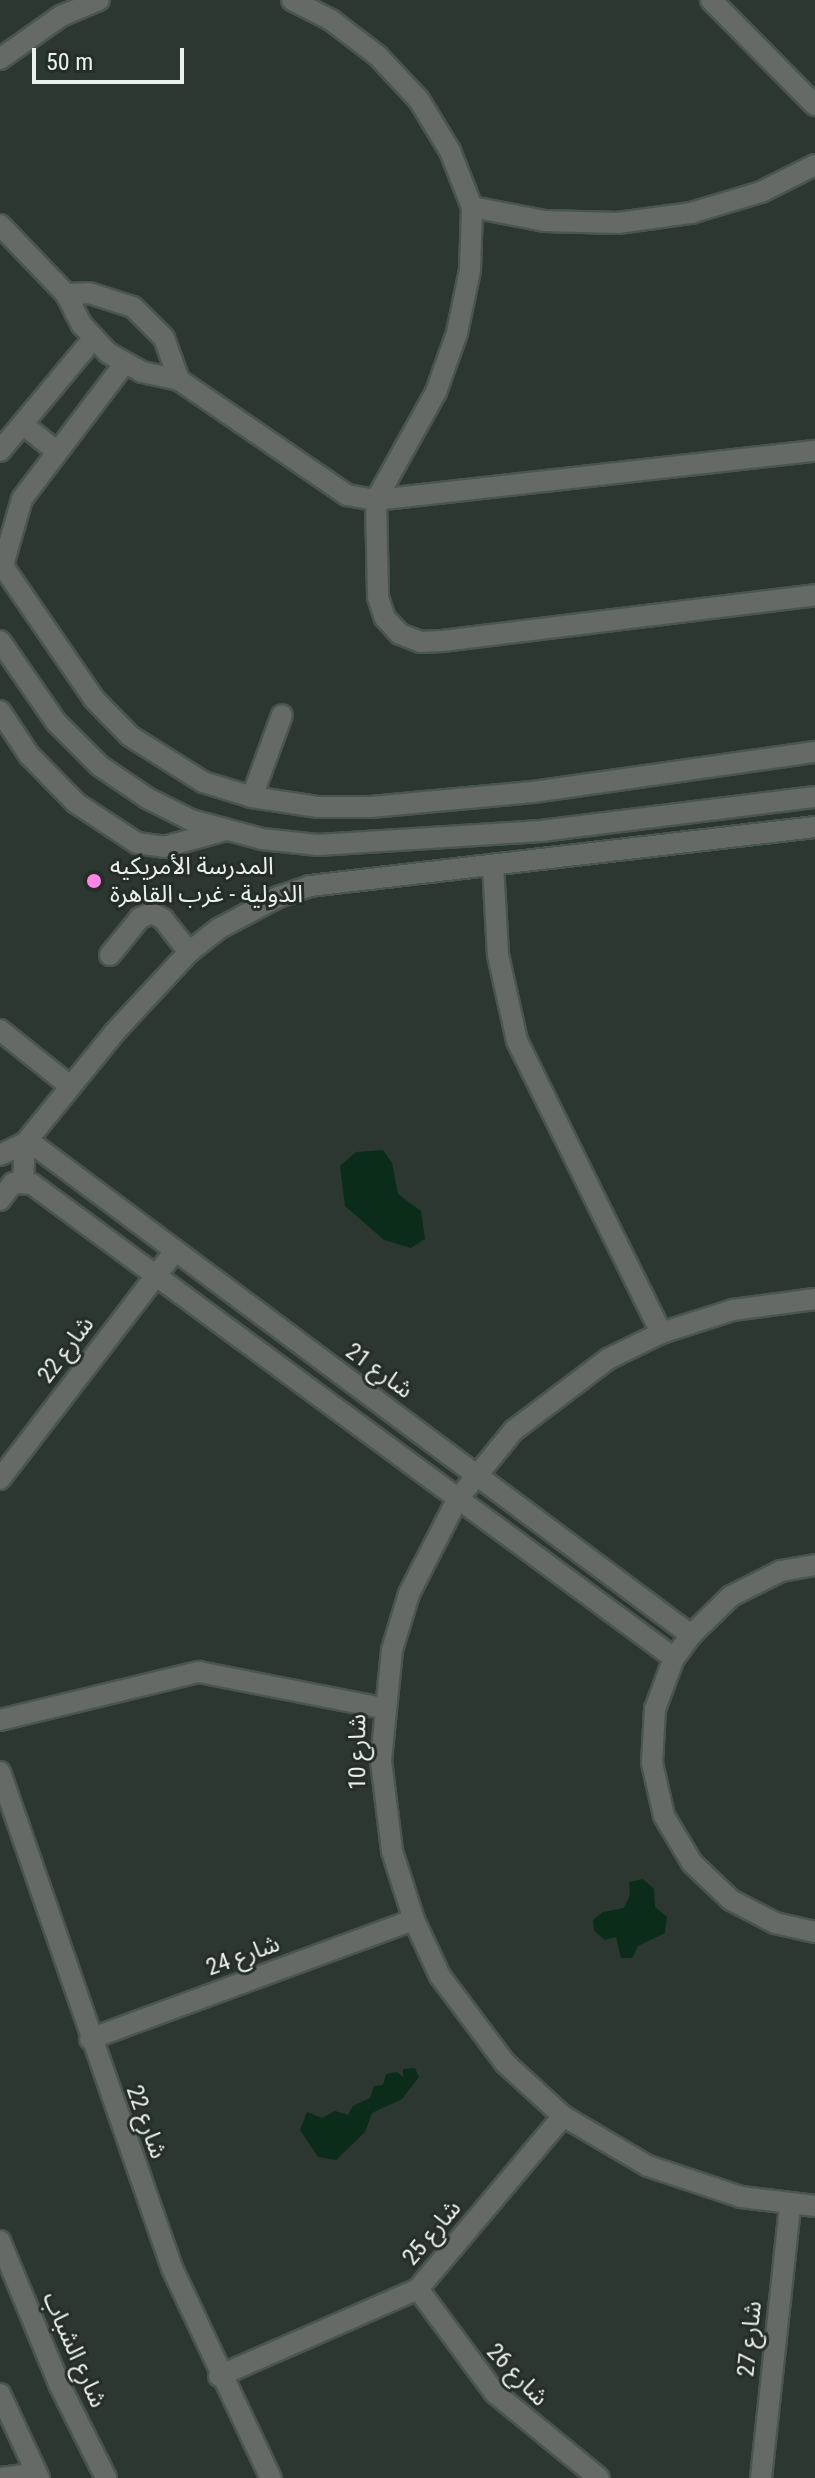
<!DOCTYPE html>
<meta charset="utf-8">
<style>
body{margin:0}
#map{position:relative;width:815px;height:2478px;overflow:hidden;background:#2d3731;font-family:"Roboto Condensed","Noto Sans Arabic",sans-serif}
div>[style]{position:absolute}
.water>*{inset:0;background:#0a2c19}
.roads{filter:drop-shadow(2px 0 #4b554f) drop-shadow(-2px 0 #4b554f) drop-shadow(0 2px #4b554f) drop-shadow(0 -2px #4b554f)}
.minor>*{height:20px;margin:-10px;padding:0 10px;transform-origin:10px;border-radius:10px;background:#656a67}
.dots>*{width:22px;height:22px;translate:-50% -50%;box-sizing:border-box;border:4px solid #242d27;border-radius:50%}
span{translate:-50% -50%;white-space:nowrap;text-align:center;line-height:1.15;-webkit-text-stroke:6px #242d27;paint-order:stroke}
.poi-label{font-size:24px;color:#eaf0ec}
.left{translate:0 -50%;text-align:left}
.street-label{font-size:24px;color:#eaf0ec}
.scale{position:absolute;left:32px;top:48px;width:152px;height:36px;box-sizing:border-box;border:4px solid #eaf0ec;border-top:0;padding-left:10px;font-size:24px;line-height:28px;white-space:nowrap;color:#eaf0ec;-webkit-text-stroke:6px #242d27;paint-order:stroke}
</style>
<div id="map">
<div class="water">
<i style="clip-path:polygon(383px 1150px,392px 1163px,398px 1194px,421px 1211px,425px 1239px,411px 1248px,384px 1240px,345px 1206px,340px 1166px,356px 1152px)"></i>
<i style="clip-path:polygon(643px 1879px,654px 1889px,655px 1907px,667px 1917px,665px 1933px,638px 1946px,632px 1958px,621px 1958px,616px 1937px,605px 1940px,594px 1931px,593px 1920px,603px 1912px,624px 1908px,630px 1895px,629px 1882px)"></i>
<i style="clip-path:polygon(415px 2068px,419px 2077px,402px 2099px,372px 2113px,365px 2132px,336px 2160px,318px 2157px,300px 2130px,307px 2112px,322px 2118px,335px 2111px,348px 2115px,353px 2106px,370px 2098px,374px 2086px,383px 2085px,386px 2074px,397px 2072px,403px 2077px,403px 2069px)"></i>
</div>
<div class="roads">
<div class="minor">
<i style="left:292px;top:0;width:44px;rotate:27.1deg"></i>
<i style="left:331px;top:20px;width:59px;rotate:37.5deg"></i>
<i style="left:378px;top:56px;width:60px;rotate:47deg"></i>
<i style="left:419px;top:100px;width:60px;rotate:58.7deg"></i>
<i style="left:450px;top:151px;width:60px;rotate:68.6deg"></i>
<i style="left:472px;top:207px;width:63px;rotate:91.8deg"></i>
<i style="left:470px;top:270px;width:64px;rotate:101.7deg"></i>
<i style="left:457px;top:333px;width:63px;rotate:109.6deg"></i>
<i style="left:436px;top:392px;width:124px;rotate:119.1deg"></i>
<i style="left:376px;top:500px;width:97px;rotate:88.8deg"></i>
<i style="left:378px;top:597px;width:22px;rotate:72deg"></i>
<i style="left:385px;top:618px;width:22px;rotate:47deg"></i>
<i style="left:400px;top:634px;width:22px;rotate:21deg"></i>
<i style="left:421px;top:642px;width:21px;rotate:-3deg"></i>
<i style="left:442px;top:641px;width:376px;rotate:-7deg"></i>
<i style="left:711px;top:0;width:148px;rotate:45.3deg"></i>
<i style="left:0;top:59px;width:75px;rotate:-35.2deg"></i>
<i style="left:61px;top:16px;width:41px;rotate:-22.8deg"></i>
<i style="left:472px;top:207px;width:74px;rotate:10.9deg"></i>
<i style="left:545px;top:221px;width:73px;rotate:1.6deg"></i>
<i style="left:618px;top:223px;width:74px;rotate:-7.8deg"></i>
<i style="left:691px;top:213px;width:73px;rotate:-16.7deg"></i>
<i style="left:761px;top:192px;width:60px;rotate:-26.6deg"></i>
<i style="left:0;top:225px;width:95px;rotate:46.3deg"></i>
<i style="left:66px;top:294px;width:35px;rotate:63deg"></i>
<i style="left:82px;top:325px;width:38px;rotate:47deg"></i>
<i style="left:108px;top:353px;width:39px;rotate:29deg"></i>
<i style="left:142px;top:372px;width:38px;rotate:12deg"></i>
<i style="left:179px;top:380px;width:204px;rotate:34.4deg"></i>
<i style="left:347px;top:495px;width:29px;rotate:10deg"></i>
<i style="left:376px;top:500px;width:442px;rotate:-6.4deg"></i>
<i style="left:66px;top:294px;width:23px;rotate:-2deg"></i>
<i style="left:89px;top:293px;width:46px;rotate:17.7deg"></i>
<i style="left:133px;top:307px;width:44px;rotate:45deg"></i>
<i style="left:164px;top:338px;width:45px;rotate:70.3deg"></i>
<i style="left:24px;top:425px;width:40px;rotate:39deg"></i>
<i style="left:0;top:451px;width:146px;rotate:-50.3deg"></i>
<i style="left:0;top:562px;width:166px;rotate:55.5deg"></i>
<i style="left:94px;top:699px;width:52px;rotate:45.8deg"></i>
<i style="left:130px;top:736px;width:86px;rotate:32.2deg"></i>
<i style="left:203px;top:782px;width:51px;rotate:17deg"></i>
<i style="left:252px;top:797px;width:67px;rotate:8.6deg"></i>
<i style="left:318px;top:807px;width:53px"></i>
<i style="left:371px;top:807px;width:163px;rotate:-5.3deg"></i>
<i style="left:533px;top:792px;width:285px;rotate:-8.1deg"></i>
<i style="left:3px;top:565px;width:69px;rotate:-73.9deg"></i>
<i style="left:22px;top:499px;width:169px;rotate:-52.9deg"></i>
<i style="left:0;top:641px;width:98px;rotate:55.3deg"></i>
<i style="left:56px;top:722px;width:62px;rotate:45deg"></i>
<i style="left:100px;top:766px;width:57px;rotate:34.2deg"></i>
<i style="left:147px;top:798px;width:49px;rotate:26.6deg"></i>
<i style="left:191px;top:820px;width:73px;rotate:15deg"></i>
<i style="left:262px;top:839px;width:56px;rotate:6.1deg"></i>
<i style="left:318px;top:845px;width:223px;rotate:-3.6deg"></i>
<i style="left:541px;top:831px;width:276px;rotate:-7.1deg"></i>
<i style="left:0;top:711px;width:53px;rotate:56.6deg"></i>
<i style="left:29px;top:755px;width:67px;rotate:45.6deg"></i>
<i style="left:76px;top:803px;width:73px;rotate:33.3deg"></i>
<i style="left:137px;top:843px;width:27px;rotate:8deg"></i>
<i style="left:164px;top:847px;width:64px;rotate:-15.3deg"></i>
<i style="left:252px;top:797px;width:87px;rotate:-69.9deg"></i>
<i style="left:493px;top:865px;width:90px;rotate:86.8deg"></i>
<i style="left:498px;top:955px;width:88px;rotate:77.5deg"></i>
<i style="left:517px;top:1041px;width:326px;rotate:63.7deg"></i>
<i style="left:110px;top:955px;width:48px;rotate:-51deg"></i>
<i style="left:140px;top:918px;width:13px;rotate:-23deg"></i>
<i style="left:152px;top:913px;width:13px;rotate:29deg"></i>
<i style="left:163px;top:919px;width:42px;rotate:51.8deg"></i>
<i style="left:0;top:1030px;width:90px;rotate:38.7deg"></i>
<i style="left:0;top:1155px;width:28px;rotate:-26deg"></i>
<i style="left:25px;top:1143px;width:14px;rotate:21deg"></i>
<i style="left:38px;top:1148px;width:815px;rotate:36.72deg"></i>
<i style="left:23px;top:1181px;width:38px;rotate:-87deg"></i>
<i style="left:25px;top:1143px;width:141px;rotate:-51deg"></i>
<i style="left:114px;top:1033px;width:110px;rotate:-47.2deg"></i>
<i style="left:189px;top:952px;width:39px;rotate:-38deg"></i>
<i style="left:220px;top:928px;width:66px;rotate:-28.1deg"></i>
<i style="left:278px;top:897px;width:34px;rotate:-19deg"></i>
<i style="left:310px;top:886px;width:508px;rotate:-6.66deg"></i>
<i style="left:0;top:1200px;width:21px;rotate:-53deg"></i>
<i style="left:13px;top:1183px;width:19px;rotate:3deg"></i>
<i style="left:32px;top:1184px;width:798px;rotate:36.44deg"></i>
<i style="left:815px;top:1299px;width:83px;rotate:172.4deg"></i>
<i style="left:733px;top:1310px;width:76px;rotate:162.3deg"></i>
<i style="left:661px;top:1333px;width:59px;rotate:153.9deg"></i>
<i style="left:608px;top:1359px;width:118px;rotate:142.9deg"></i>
<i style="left:514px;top:1430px;width:90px;rotate:129.2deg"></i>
<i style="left:457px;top:1500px;width:106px;rotate:117.1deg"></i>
<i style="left:409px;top:1594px;width:59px;rotate:106.9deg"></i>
<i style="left:392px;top:1650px;width:112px;rotate:95.7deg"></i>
<i style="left:381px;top:1761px;width:91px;rotate:83deg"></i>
<i style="left:392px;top:1851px;width:72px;rotate:72.3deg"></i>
<i style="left:414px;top:1920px;width:62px;rotate:65.1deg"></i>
<i style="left:440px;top:1976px;width:109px;rotate:53.2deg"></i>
<i style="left:505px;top:2063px;width:79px;rotate:42.4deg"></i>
<i style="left:563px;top:2116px;width:99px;rotate:30.5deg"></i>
<i style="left:648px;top:2166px;width:98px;rotate:18.4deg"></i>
<i style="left:741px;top:2197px;width:75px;rotate:6.9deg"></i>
<i style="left:0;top:1479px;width:286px;rotate:-52.5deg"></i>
<i style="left:815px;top:1565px;width:35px;rotate:170deg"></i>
<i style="left:781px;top:1571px;width:56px;rotate:153.4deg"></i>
<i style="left:731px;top:1596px;width:56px;rotate:135.7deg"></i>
<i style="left:691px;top:1635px;width:29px;rotate:126deg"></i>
<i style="left:674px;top:1658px;width:54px;rotate:110.4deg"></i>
<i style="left:655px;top:1709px;width:54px;rotate:93.2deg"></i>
<i style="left:652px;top:1763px;width:54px;rotate:77.2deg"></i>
<i style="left:664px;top:1816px;width:55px;rotate:59.2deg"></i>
<i style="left:692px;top:1863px;width:54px;rotate:43.5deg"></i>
<i style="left:731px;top:1900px;width:50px;rotate:27.6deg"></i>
<i style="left:775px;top:1923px;width:41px;rotate:12.7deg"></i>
<i style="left:0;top:1720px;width:205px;rotate:-13.6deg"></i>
<i style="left:199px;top:1672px;width:187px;rotate:11.1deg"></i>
<i style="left:0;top:1772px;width:525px;rotate:70.87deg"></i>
<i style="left:172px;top:2268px;width:232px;rotate:64.8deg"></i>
<i style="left:90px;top:2039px;width:345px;rotate:-20.2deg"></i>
<i style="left:0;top:2241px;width:157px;rotate:67.5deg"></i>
<i style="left:60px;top:2386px;width:103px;rotate:63.4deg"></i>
<i style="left:418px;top:2289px;width:129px;rotate:53.5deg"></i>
<i style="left:495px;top:2393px;width:134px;rotate:39.3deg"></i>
<i style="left:219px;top:2376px;width:217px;rotate:-23.6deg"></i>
<i style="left:418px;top:2289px;width:226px;rotate:-50deg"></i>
<i style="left:0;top:2394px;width:93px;rotate:65.1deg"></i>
<i style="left:2px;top:2478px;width:35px;rotate:-8deg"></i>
<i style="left:761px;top:2478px;width:275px;rotate:-83.9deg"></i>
</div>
</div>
<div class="dots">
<i style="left:94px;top:881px;background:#fd86e2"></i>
</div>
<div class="poi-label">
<span class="left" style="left:110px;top:881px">المدرسة الأمريكيه<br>الدولية - غرب القاهرة</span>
</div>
<div class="street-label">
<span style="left:66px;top:1350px;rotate:-53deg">شارع 22</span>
<span style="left:379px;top:1371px;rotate:36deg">شارع 21</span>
<span style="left:358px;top:1752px;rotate:-90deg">شارع 10</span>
<span style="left:243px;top:1956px;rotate:-20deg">شارع 24</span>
<span style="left:146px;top:2122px;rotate:70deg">شارع 22</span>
<span style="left:432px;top:2233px;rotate:-50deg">شارع 25</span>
<span style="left:750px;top:2339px;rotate:-84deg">شارع 27</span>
<span style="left:74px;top:2350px;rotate:66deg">شارع الشباب</span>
<span style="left:517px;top:2375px;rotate:46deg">شارع 26</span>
</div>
<div class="scale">50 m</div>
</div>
